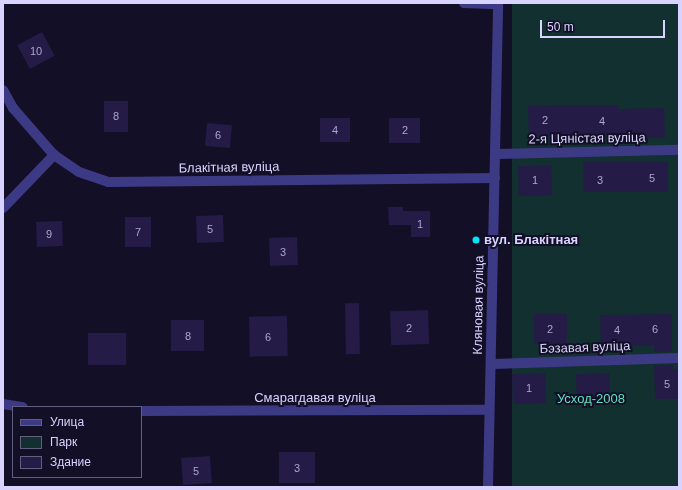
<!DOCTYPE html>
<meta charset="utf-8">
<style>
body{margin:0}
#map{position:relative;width:682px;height:490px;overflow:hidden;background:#130f26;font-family:Arial,sans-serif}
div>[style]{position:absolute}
.green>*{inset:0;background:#12302f;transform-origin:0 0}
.building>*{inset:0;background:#241b47;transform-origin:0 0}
.minor>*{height:10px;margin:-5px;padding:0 5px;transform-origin:5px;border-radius:5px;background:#3d3a85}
.dots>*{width:11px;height:11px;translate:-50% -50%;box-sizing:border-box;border:2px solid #130f26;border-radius:50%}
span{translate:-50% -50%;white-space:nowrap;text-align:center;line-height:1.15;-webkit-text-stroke:4px #130f26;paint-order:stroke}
.number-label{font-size:11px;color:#aca6d1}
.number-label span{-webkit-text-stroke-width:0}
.street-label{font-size:13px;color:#d9d4ff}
.poi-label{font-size:13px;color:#d9d4ff;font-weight:700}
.left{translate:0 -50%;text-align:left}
.park-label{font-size:13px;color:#5fe0c0}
.frame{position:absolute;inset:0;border:4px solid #d9d4ff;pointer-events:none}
.legend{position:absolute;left:12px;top:406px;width:130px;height:72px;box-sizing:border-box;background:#130f26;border:1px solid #625e7d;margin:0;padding:5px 7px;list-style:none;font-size:12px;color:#d9d4ff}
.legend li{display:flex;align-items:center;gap:8px;height:20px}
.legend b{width:20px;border:1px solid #625e7d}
.scale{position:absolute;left:540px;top:20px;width:125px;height:18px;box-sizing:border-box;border:2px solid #d9d4ff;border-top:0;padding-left:5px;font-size:12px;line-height:14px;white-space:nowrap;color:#d9d4ff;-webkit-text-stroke:3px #130f26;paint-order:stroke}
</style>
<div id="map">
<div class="green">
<i style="left:512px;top:3px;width:167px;height:484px"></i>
</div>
<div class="building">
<i style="left:42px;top:32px;width:27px;height:28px;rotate:62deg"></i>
<i style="left:104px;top:101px;width:24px;height:31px"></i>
<i style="clip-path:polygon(561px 105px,618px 105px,618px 109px,664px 108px,665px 138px,632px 138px,632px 135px,586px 134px,529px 136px,528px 106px)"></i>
<i style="left:320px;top:118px;width:30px;height:24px"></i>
<i style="left:389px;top:118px;width:31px;height:25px"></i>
<i style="left:207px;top:123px;width:25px;height:23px;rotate:5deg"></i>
<i style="left:668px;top:162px;width:30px;height:85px;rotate:90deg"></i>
<i style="left:551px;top:165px;width:30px;height:33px;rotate:88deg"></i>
<i style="clip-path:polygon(388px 207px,403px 207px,403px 211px,430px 211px,430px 237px,411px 237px,411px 225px,389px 225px)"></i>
<i style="left:223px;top:215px;width:27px;height:27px;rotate:88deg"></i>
<i style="left:125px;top:217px;width:26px;height:30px"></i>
<i style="left:62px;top:221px;width:25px;height:26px;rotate:88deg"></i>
<i style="left:297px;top:237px;width:28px;height:28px;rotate:88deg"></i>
<i style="left:359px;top:303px;width:51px;height:14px;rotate:89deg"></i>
<i style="left:428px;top:310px;width:34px;height:38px;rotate:88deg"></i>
<i style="left:567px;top:314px;width:30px;height:33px;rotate:90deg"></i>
<i style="clip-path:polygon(672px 314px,672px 352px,654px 352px,654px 345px,601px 346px,600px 315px)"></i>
<i style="left:287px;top:316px;width:40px;height:38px;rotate:89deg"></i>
<i style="left:171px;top:320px;width:33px;height:31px"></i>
<i style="left:88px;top:333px;width:38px;height:32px"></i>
<i style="clip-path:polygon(654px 365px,673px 365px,673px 369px,679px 369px,679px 399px,655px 399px)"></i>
<i style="left:545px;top:373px;width:30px;height:33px;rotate:88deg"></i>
<i style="left:609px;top:373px;width:30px;height:33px;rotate:88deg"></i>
<i style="left:279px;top:452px;width:36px;height:31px"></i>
<i style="left:210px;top:456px;width:27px;height:29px;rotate:86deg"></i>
</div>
<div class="minor">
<i style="left:464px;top:3px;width:34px;rotate:2deg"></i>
<i style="left:3px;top:90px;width:21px;rotate:61deg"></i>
<i style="left:13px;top:108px;width:62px;rotate:48.9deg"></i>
<i style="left:54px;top:155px;width:30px;rotate:34deg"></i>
<i style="left:79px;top:172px;width:31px;rotate:19deg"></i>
<i style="left:108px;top:182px;width:387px;rotate:-0.6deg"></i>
<i style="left:496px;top:154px;width:183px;rotate:-1.3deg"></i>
<i style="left:3px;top:208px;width:74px;rotate:-46.1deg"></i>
<i style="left:491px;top:364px;width:188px;rotate:-1.8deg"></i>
<i style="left:3px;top:404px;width:20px;rotate:9deg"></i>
<i style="left:141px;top:411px;width:348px;rotate:-0.2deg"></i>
<i style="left:488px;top:487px;width:484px;rotate:-88.8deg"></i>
</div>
<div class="dots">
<i style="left:476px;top:240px;background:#00e5ff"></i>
</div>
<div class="number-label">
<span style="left:36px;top:51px">10</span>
<span style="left:116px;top:116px">8</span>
<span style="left:545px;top:120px">2</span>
<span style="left:602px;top:121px">4</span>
<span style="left:335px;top:130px">4</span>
<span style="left:405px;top:130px">2</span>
<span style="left:218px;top:135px">6</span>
<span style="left:652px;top:178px">5</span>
<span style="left:535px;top:180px">1</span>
<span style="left:600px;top:180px">3</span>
<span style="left:420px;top:224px">1</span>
<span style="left:210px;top:229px">5</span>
<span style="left:138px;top:232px">7</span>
<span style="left:49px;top:234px">9</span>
<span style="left:283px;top:252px">3</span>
<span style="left:409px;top:328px">2</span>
<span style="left:550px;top:329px">2</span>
<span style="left:655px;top:329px">6</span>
<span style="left:617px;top:330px">4</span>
<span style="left:188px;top:336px">8</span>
<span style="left:268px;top:337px">6</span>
<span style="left:667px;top:384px">5</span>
<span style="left:529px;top:388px">1</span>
<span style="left:297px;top:468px">3</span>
<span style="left:196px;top:471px">5</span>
</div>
<div class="street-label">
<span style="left:587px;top:139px;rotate:-1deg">2-я Цяністая вуліца</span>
<span style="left:229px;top:168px;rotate:-1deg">Блакітная вуліца</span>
<span style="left:479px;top:305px;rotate:-89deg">Кляновая вуліца</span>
<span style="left:585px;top:348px;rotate:-2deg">Бэзавая вуліца</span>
<span style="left:315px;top:398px">Смарагдавая вуліца</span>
</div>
<div class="poi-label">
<span class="left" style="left:484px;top:240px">вул. Блакітная</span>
</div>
<div class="park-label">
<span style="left:591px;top:399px">Усход-2008</span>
</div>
<div class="frame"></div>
<ul class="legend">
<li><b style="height:5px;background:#3d3a85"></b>Улица</li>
<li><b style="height:11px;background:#12302f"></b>Парк</li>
<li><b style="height:11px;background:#241b47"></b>Здание</li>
</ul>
<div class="scale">50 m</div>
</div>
